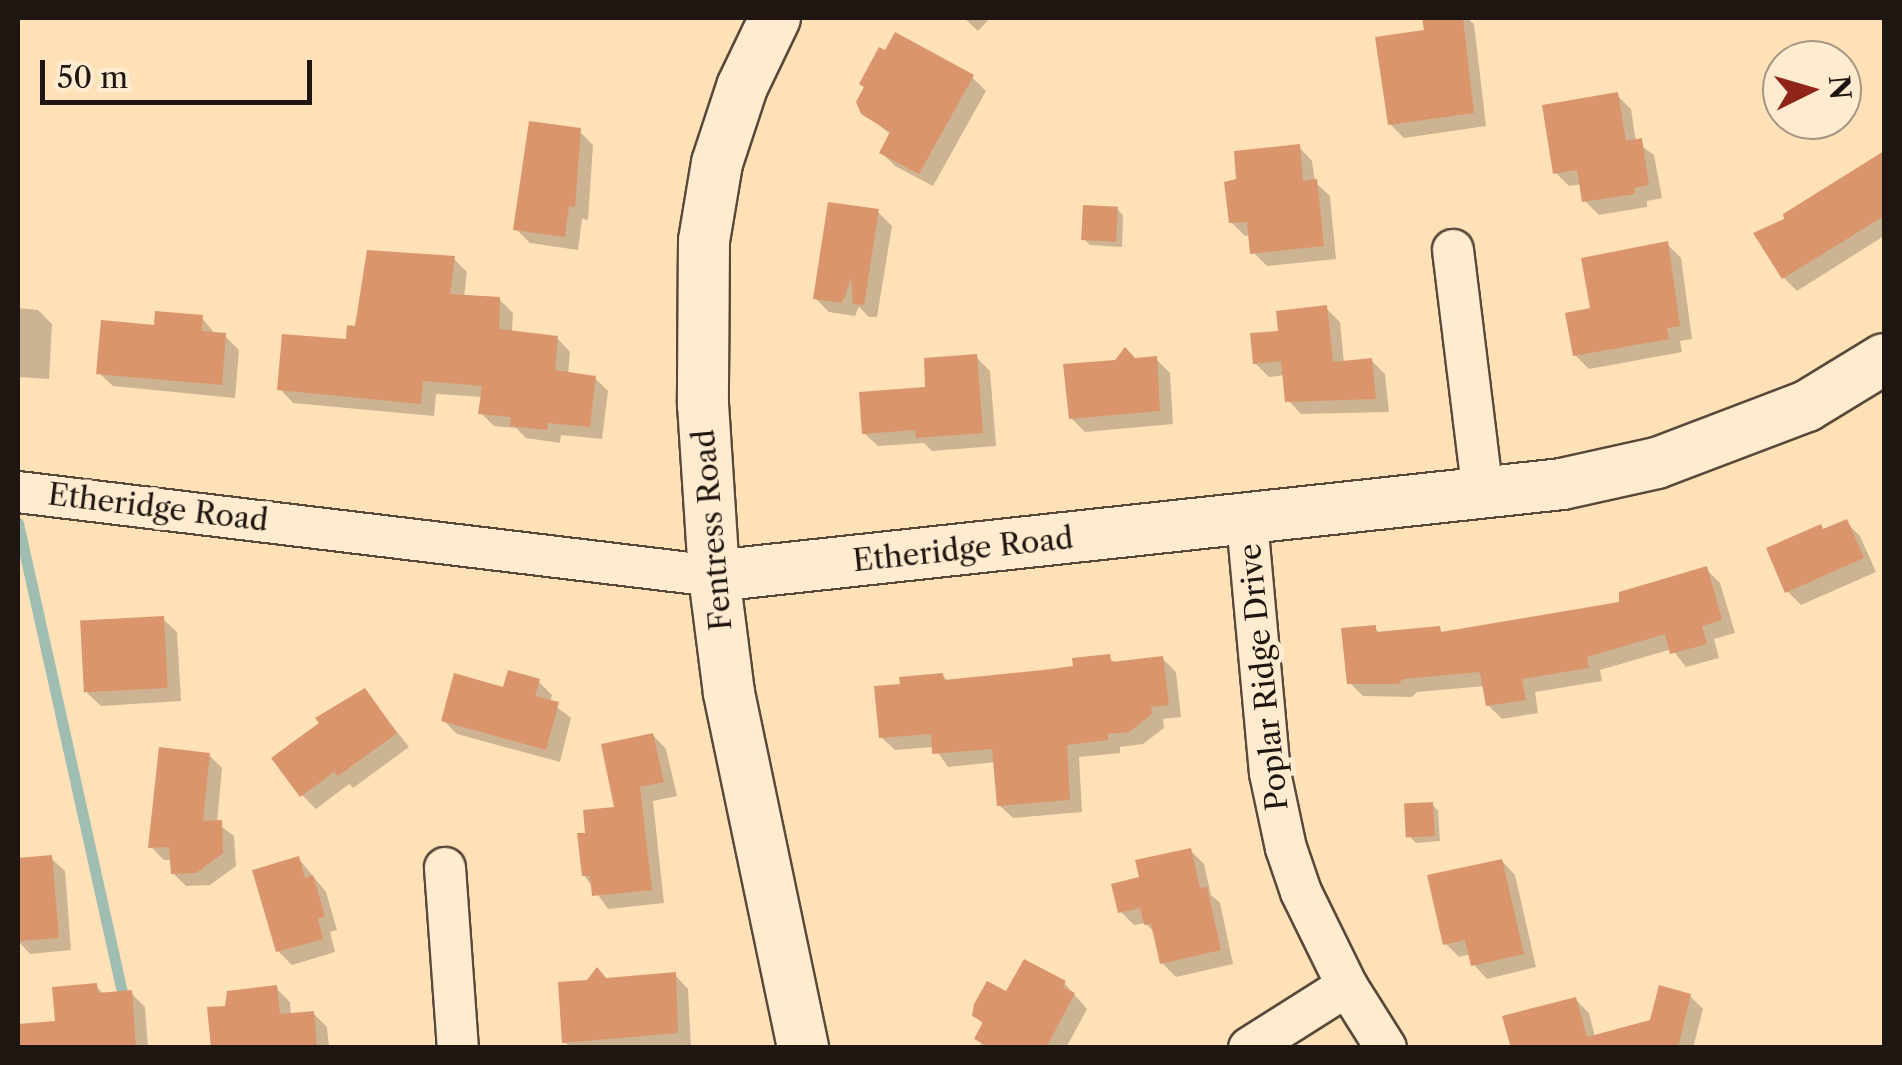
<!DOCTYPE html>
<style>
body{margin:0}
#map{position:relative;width:1902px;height:1065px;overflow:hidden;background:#ffe1b7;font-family:"Libre Caslon Text",serif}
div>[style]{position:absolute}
.shadow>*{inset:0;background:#0003}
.stream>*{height:11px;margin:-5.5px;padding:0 5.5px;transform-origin:5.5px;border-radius:5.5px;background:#a0bdb2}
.building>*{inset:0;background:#db956c;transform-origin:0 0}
.roads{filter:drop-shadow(2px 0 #58493a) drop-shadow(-2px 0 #58493a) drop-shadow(0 2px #58493a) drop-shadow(0 -2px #58493a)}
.minor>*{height:40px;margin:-20px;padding:0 20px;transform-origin:20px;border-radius:20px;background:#ffecd0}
.tertiary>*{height:50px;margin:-25px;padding:0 25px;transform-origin:25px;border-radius:25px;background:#ffecd0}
span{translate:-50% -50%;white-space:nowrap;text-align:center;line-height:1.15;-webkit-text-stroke:10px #ffecd0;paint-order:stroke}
.street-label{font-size:30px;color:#201611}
.frame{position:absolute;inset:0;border:20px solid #201611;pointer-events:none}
.north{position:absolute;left:1762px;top:40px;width:100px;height:100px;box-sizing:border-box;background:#ffecd0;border:2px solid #a69684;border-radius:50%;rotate:85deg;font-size:28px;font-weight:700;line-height:40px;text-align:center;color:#201611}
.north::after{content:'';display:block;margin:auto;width:35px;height:45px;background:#8f2418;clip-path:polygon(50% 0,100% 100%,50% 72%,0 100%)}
.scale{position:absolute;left:40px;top:60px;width:272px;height:45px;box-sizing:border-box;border:5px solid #201611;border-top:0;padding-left:12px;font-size:30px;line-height:35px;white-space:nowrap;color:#201611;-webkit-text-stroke:8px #ffecd0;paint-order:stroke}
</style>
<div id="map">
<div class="shadow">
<i style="clip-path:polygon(964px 18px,990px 18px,978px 31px)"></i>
<i style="clip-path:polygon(1425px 18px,1467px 18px,1474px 24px,1486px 126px,1404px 138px,1390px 124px,1427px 32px)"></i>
<i style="clip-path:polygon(972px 77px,986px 91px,933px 186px,895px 166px,882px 153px,891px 135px,863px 112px)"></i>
<i style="clip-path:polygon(1617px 95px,1631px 109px,1636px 142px,1654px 155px,1662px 198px,1647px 201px,1647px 207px,1599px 215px,1585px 201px,1582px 184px,1569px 186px,1556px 173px)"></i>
<i style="clip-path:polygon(579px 131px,593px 145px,588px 220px,582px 219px,578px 250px,530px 243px,516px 229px)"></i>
<i style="clip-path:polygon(1299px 147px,1312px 161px,1315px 182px,1330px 196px,1336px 259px,1267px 266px,1253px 252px,1251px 235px,1245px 236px,1231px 222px)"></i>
<i style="clip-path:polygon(1884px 153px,1884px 236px,1797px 291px,1784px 278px,1786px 215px)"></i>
<i style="clip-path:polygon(1117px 209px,1123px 215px,1122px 247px,1090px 245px,1084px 239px)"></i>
<i style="clip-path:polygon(878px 212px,892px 226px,877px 317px,869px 317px,859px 307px,855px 316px,829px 312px,815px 298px)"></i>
<i style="clip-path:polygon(1667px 244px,1681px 258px,1692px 339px,1680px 341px,1682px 352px,1589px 369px,1575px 355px,1593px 310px)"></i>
<i style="clip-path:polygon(454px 259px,467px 272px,464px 297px,499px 299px,513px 313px,512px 333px,557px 338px,570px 352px,568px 375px,595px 378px,608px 391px,602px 439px,561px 435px,560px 443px,526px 438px,516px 428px,494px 426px,481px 413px,483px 397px,436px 394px,434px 416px,293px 403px,280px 389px)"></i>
<i style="clip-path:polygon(18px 308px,38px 310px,52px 324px,49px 379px,18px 377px)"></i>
<i style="clip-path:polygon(1326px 308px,1340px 322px,1344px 363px,1371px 360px,1385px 374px,1389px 412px,1301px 414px,1288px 400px,1285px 375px,1269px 377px,1255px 363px,1281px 333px)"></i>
<i style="clip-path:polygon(202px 318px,216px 335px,225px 336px,239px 350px,235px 398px,113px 386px,99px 373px,156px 328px)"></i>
<i style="clip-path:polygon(976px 357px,990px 371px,996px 446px,932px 451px,924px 443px,878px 446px,864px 433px)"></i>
<i style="clip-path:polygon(1156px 359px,1170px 373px,1173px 424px,1085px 432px,1071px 418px,1135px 361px)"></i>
<i style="clip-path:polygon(1846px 522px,1860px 536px,1876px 572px,1801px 605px,1787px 591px,1825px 531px)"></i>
<i style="clip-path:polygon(1706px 569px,1720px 583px,1735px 633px,1714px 639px,1719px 658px,1686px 667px,1672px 649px,1600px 670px,1602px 681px,1535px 692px,1538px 713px,1502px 719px,1488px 705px,1485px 686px,1417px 692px,1412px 697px,1363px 696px,1349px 682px,1375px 628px,1381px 634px,1439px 629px,1444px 634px,1622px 604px)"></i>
<i style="clip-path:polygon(163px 619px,177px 632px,181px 701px,101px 706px,87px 693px)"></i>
<i style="clip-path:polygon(1109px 657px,1116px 664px,1163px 659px,1176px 672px,1181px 717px,1163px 719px,1164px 728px,1143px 744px,1120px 747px,1120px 753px,1079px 757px,1082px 812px,1013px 818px,999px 805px,996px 762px,948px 767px,934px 747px,895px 750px,881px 737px,902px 686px,942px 675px,949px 682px,1076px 668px)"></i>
<i style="clip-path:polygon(538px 681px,552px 695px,550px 702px,571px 718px,560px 762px,457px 734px,443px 720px,505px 690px)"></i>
<i style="clip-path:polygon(365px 691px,409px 747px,353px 788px,349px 784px,316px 809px,302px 795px)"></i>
<i style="clip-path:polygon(653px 735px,666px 749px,677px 796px,653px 801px,664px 903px,608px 909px,584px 875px,588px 835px,617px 809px)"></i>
<i style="clip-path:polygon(209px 755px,222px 768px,217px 823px,234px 836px,236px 866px,210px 885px,186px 886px,173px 873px,173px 860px,164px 860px,151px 847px)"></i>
<i style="clip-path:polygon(1432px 804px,1438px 811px,1440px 841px,1416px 843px,1410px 837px)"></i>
<i style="clip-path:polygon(1190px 850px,1204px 864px,1211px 895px,1220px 903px,1233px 964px,1176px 977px,1162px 963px,1155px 933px,1145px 923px,1134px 925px,1120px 911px,1142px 879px)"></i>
<i style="clip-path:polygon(51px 858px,65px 871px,71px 950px,30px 954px,18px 941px,18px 860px)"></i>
<i style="clip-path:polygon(299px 859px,326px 892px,337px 930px,330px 932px,335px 952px,292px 965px,278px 951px)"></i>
<i style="clip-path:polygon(1502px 861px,1515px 875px,1536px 967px,1487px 979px,1474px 965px,1471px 954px,1459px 957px,1445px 943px)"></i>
<i style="clip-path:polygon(675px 975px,688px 989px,691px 1046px,571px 1048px,565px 1042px,589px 982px)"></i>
<i style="clip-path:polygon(1065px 984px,1087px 1009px,1066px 1048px,980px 1048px,984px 1025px,974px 1015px,1007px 994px)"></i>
<i style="clip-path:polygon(96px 986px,105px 995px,131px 993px,145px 1007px,148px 1048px,18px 1048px,18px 1027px,57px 1023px)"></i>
<i style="clip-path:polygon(276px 988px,290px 1002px,291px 1015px,313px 1013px,327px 1027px,329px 1048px,213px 1048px,228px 1008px)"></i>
<i style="clip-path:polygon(1690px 996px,1703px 1009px,1693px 1048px,1513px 1048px,1576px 1000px,1589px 1013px,1595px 1037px,1652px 1022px)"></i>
</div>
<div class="stream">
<i style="left:18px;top:523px;width:491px;rotate:77.5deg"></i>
</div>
<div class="building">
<i style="clip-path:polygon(1422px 18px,1463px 18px,1474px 113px,1388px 125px,1375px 37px,1424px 30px)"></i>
<i style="clip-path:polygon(895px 32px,974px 75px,919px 174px,879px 153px,890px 132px,861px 114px,856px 102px,864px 87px,859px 84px,879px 47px,885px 50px)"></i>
<i style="clip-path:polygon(1618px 92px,1626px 141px,1642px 138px,1649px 185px,1634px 188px,1635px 194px,1582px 202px,1577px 170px,1553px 174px,1542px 105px)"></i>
<i style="clip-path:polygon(529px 121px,581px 128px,575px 207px,569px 206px,565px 237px,513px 230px)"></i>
<i style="clip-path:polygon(1300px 144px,1303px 181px,1317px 179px,1324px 246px,1250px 254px,1247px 222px,1229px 223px,1224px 182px,1236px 179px,1234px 151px)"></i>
<i style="clip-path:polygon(1884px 151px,1884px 216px,1782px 279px,1753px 233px,1784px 219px,1783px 214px)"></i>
<i style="clip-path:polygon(828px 202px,879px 209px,864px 305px,853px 304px,851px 279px,842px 303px,813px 299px)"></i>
<i style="left:1083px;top:205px;width:35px;height:35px;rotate:3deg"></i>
<i style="clip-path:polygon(1668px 241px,1680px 326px,1667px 328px,1669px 339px,1573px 356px,1565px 313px,1590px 308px,1581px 258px)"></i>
<i style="clip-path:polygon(367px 250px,455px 256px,450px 294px,500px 297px,499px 329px,558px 336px,555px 370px,596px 376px,590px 427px,548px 423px,547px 430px,510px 426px,511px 417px,478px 414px,482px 386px,423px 381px,421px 404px,277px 390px,282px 334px,346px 339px,347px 325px,355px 326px)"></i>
<i style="clip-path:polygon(1327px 305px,1333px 362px,1372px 358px,1376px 399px,1285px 402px,1281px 361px,1253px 364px,1250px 333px,1278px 331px,1276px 311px)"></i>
<i style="clip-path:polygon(155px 311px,203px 315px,202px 331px,226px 333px,222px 385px,96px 374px,101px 320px,154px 325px)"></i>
<i style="clip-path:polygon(1125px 347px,1135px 358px,1157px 356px,1160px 411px,1069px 419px,1063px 364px,1115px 360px)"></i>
<i style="clip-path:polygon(977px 354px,983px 433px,916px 438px,915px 430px,862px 434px,859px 392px,925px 387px,924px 358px)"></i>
<i style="clip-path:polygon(1847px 519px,1864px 558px,1785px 593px,1766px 548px,1821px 524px,1823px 529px)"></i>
<i style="clip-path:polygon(1707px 566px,1722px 620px,1702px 626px,1707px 644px,1670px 654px,1665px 634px,1587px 657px,1589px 668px,1522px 679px,1526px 700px,1486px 706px,1480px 672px,1403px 679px,1398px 684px,1347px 684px,1341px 628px,1376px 625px,1376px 632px,1440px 626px,1441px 632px,1619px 602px,1619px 592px)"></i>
<i style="left:164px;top:616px;width:72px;height:84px;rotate:87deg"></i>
<i style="clip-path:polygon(1110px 654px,1111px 662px,1163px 656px,1169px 705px,1151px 707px,1152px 714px,1129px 732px,1108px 734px,1108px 740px,1067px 745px,1070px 800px,997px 806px,992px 749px,932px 754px,931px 734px,879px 738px,874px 686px,900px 684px,899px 677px,943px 673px,944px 680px,1043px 670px,1073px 666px,1072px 658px)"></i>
<i style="clip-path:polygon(508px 670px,540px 679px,535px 696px,559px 702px,546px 750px,441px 721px,454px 673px,503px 687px)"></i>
<i style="clip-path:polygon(365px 688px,397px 733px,338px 776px,334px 772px,300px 797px,271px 758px,319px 723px,315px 718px)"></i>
<i style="clip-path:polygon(653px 733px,664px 782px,640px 787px,652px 890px,592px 896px,590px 876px,582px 876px,577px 833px,585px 833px,583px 810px,614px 807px,601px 744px)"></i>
<i style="clip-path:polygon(159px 747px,210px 753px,203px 821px,222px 820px,223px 853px,196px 873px,171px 874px,169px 847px,148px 848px)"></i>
<i style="left:1433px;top:802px;width:34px;height:29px;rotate:87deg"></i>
<i style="clip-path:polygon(1191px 848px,1200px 888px,1207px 887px,1221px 950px,1160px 964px,1151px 924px,1144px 925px,1140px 908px,1118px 913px,1111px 884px,1139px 877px,1135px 860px)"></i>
<i style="clip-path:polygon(52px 855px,59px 938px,18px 941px,18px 858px)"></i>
<i style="clip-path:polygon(299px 856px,305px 878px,313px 875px,325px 916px,318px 919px,323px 939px,276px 952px,252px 870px)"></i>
<i style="clip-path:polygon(1502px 859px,1524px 954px,1471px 966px,1465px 940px,1443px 945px,1427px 875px)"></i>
<i style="clip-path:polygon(1024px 959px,1066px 981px,1063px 987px,1075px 993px,1046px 1048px,991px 1048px,974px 1039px,983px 1022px,972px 1016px,974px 1004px,987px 981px,1006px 991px)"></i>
<i style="clip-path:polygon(597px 967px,606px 978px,676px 972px,678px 1033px,562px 1043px,558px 982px,587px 980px)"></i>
<i style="clip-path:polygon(97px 983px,98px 993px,132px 990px,136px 1048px,18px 1048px,18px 1024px,55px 1021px,52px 987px)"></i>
<i style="clip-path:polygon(277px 985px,280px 1014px,314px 1011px,317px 1048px,211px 1048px,207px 1007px,225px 1006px,227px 991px)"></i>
<i style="clip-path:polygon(1659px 985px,1691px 994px,1678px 1048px,1511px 1048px,1502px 1016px,1576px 997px,1587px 1037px,1650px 1020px)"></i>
</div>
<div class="roads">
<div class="minor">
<i style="left:1453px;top:250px;width:246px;rotate:83deg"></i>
<i style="left:18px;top:492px;width:701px;rotate:6.88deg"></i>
<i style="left:1247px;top:521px;width:253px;rotate:84.8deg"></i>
<i style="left:1270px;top:773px;width:77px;rotate:78deg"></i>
<i style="left:1286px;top:848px;width:46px;rotate:71.2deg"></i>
<i style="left:1301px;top:892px;width:105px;rotate:63.9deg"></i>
<i style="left:1347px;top:986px;width:73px;rotate:57.8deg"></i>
<i style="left:445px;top:868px;width:180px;rotate:85.9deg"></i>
<i style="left:1249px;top:1048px;width:116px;rotate:-32.3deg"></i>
</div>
<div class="tertiary">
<i style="left:775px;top:18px;width:76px;rotate:115.6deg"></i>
<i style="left:742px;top:87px;width:80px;rotate:108.2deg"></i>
<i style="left:717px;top:163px;width:79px;rotate:99.5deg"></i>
<i style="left:704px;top:241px;width:163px;rotate:90.4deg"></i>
<i style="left:703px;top:404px;width:172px;rotate:86.3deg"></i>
<i style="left:714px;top:576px;width:118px;rotate:82.7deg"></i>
<i style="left:729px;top:693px;width:363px;rotate:78.2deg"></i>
<i style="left:714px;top:576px;width:853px;rotate:-6.19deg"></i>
<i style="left:1562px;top:484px;width:97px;rotate:-12.5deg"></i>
<i style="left:1657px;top:463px;width:160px;rotate:-20.8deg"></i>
<i style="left:1807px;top:406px;width:90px;rotate:-31.4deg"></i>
</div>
</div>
<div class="street-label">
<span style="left:158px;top:508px;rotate:7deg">Etheridge Road</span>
<span style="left:713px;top:530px;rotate:-95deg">Fentress Road</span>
<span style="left:963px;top:550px;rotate:-6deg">Etheridge Road</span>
<span style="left:1264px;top:677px;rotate:-96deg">Poplar Ridge Drive</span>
</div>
<div class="frame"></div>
<div class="north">N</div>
<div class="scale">50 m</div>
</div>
